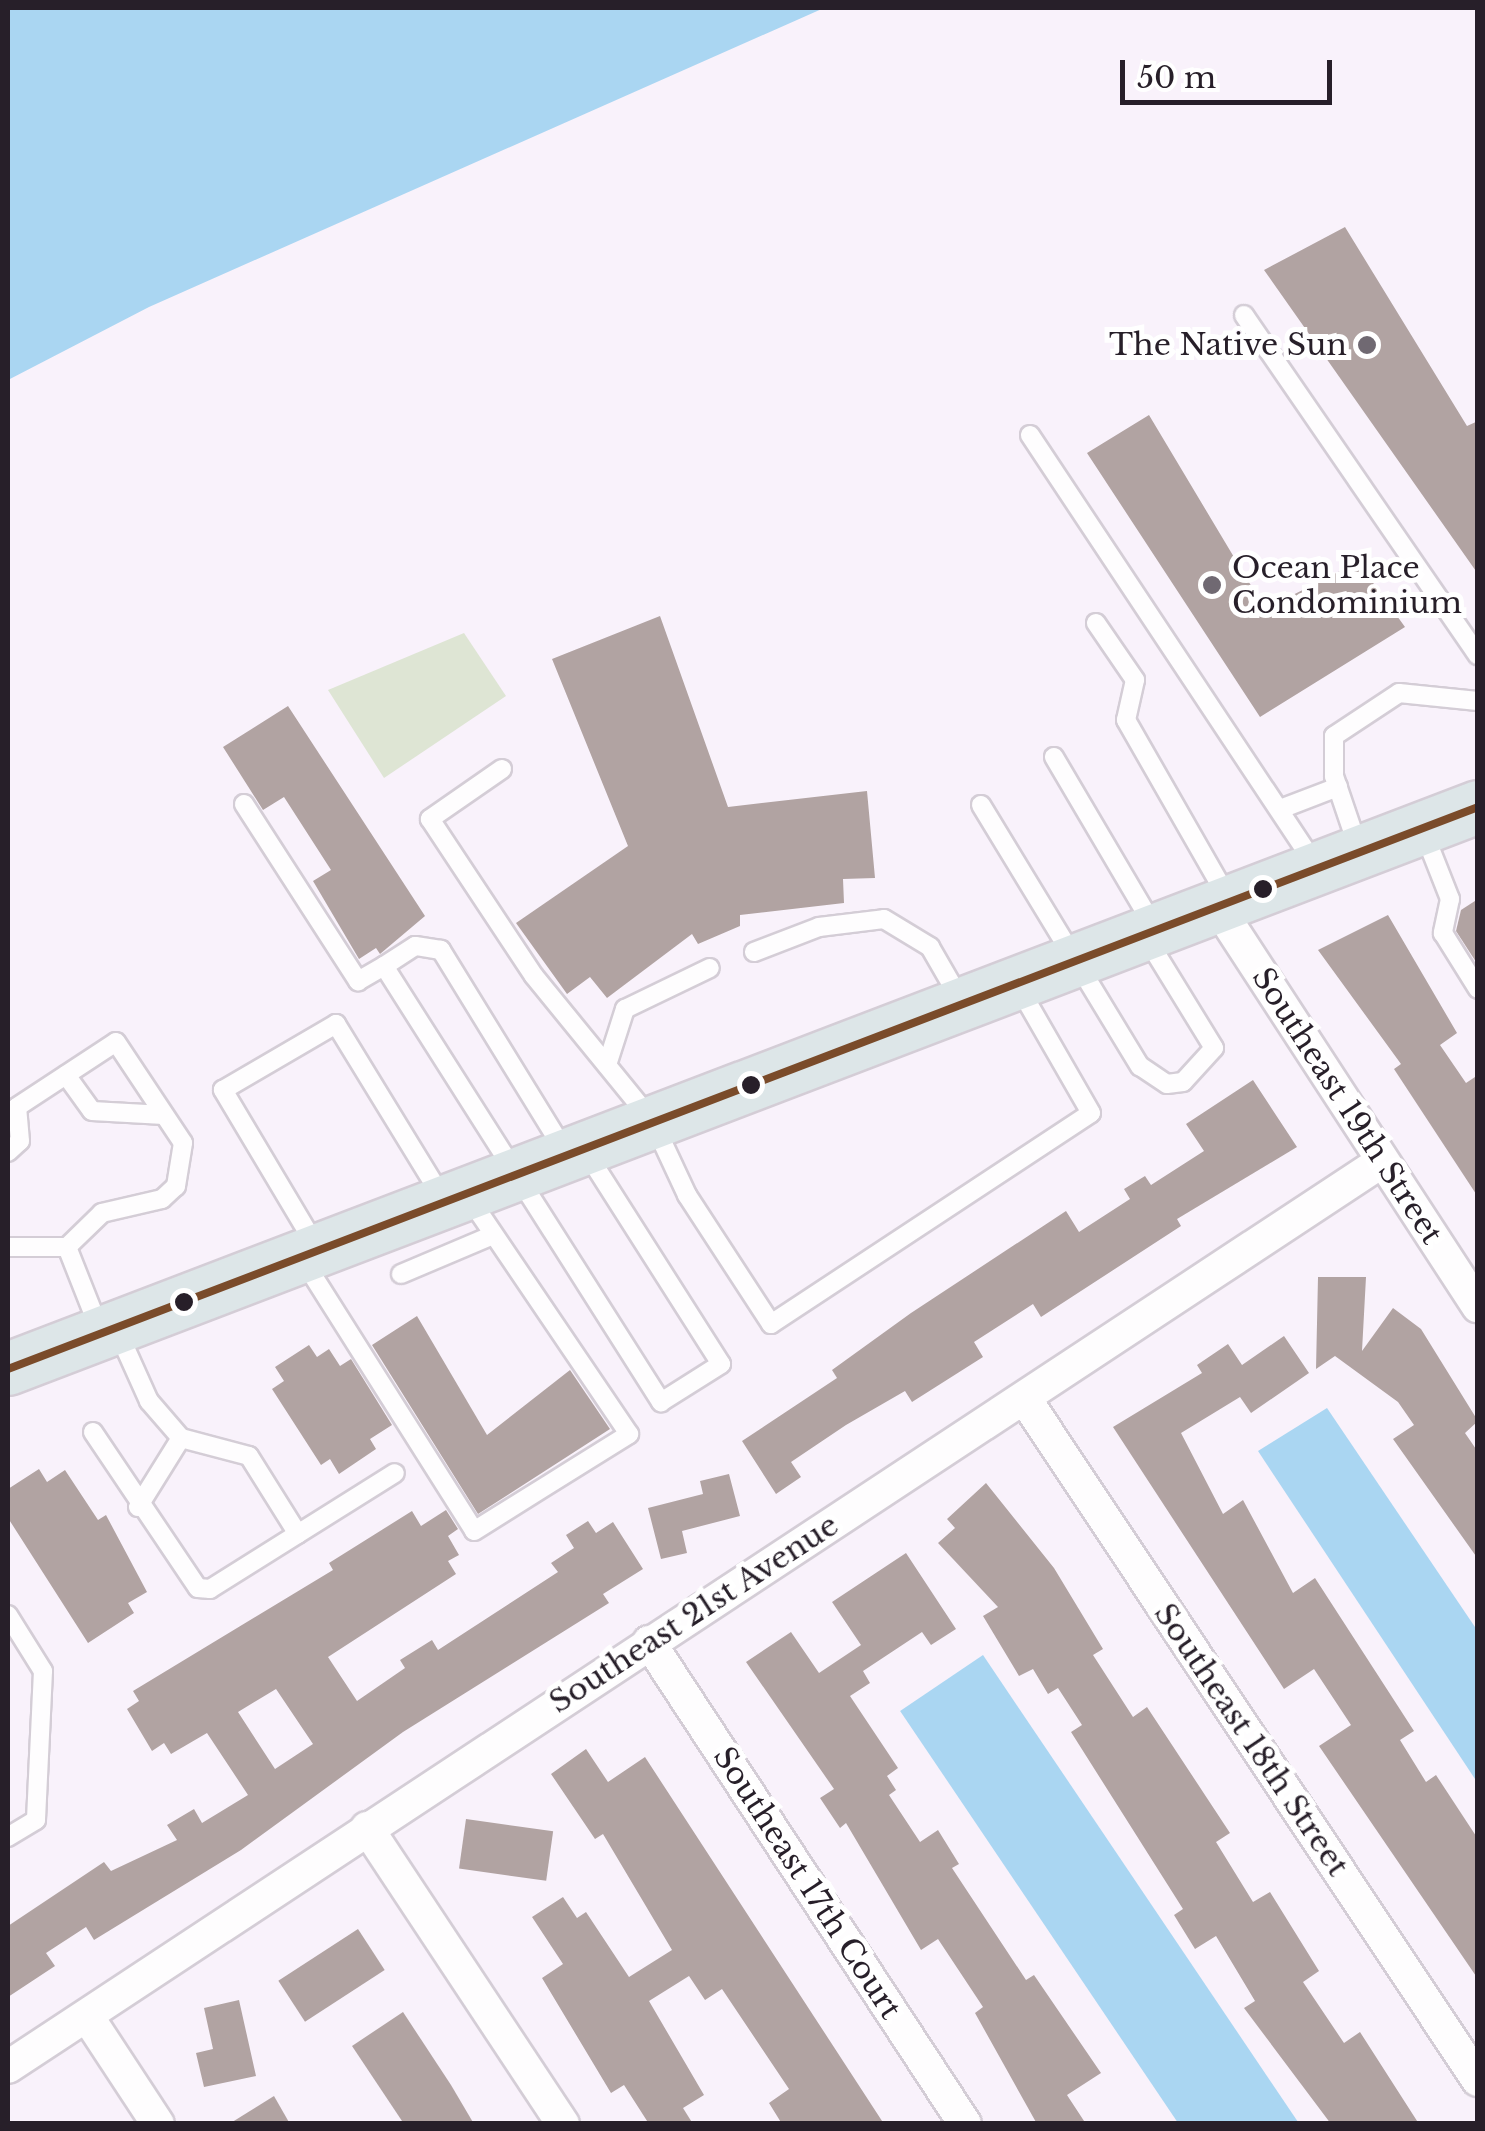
<!DOCTYPE html>
<style>
body{margin:0}
#map{position:relative;width:1485px;height:2131px;overflow:hidden;background:#f9f2fb;font-family:"Libre Baskerville",serif}
div>[style]{position:absolute}
.green>*{inset:0;background:#dee5d4}
.water>*{inset:0;background:#aad6f2;transform-origin:0 0}
.building>*{inset:0;background:#b1a3a2;transform-origin:0 0}
.roads{filter:drop-shadow(2px 0 #d4cdd6) drop-shadow(-2px 0 #d4cdd6) drop-shadow(0 2px #d4cdd6) drop-shadow(0 -2px #d4cdd6)}
.service>*{height:18px;margin:-9px;padding:0 9px;transform-origin:9px;border-radius:9px;background:#fefdfe}
.minor>*{height:32px;margin:-16px;padding:0 16px;transform-origin:16px;border-radius:16px;background:#fefdfe}
.primary>*{height:52px;margin:-26px;padding:0 26px;transform-origin:26px;border-radius:26px;background:#dde6e8}
.bus-1>*{height:8px;margin:-4px;padding:0 4px;transform-origin:4px;border-radius:4px;background:#7a4b2a}
.dots>*{width:28px;height:28px;translate:-50% -50%;box-sizing:border-box;border:5px solid #fff;border-radius:50%}
span{translate:-50% -50%;white-space:nowrap;text-align:center;line-height:1.15;-webkit-text-stroke:10px #fff;paint-order:stroke}
.poi-label{font-size:30px;color:#271f29}
.right{translate:-100% -50%;text-align:right}
.left{translate:0 -50%;text-align:left}
.street-label{font-size:30px;color:#271f29}
.frame{position:absolute;inset:0;border:10px solid #271f29;pointer-events:none}
.scale{position:absolute;left:1120px;top:60px;width:212px;height:45px;box-sizing:border-box;border:5px solid #271f29;border-top:0;padding-left:12px;font-size:30px;line-height:35px;white-space:nowrap;color:#271f29;-webkit-text-stroke:8px #fff;paint-order:stroke}
</style>
<div id="map">
<div class="green">
<i style="clip-path:polygon(464px 633px,506px 696px,384px 778px,328px 690px)"></i>
</div>
<div class="water">
<i style="clip-path:polygon(8px 8px,824px 8px,149px 307px,8px 380px)"></i>
<i style="clip-path:polygon(1327px 1408px,1477px 1630px,1477px 1782px,1258px 1451px)"></i>
<i style="left:983px;top:1655px;width:564px;height:100px;rotate:56deg"></i>
</div>
<div class="building">
<i style="clip-path:polygon(1345px 227px,1467px 426px,1478px 421px,1478px 574px,1264px 270px)"></i>
<i style="clip-path:polygon(1149px 415px,1265px 609px,1358px 562px,1405px 627px,1260px 717px,1087px 453px)"></i>
<i style="clip-path:polygon(660px 616px,728px 807px,867px 791px,875px 878px,843px 879px,844px 903px,740px 915px,740px 926px,698px 944px,692px 934px,607px 998px,590px 977px,567px 994px,516px 923px,628px 846px,552px 659px)"></i>
<i style="clip-path:polygon(288px 706px,425px 916px,380px 954px,376px 948px,359px 959px,313px 881px,331px 870px,284px 797px,263px 810px,223px 747px)"></i>
<i style="clip-path:polygon(1478px 899px,1478px 965px,1456px 931px,1461px 910px)"></i>
<i style="clip-path:polygon(1388px 915px,1457px 1033px,1440px 1045px,1466px 1083px,1478px 1075px,1478px 1197px,1394px 1069px,1401px 1064px,1318px 950px)"></i>
<i style="clip-path:polygon(1253px 1080px,1297px 1147px,1177px 1219px,1181px 1226px,1041px 1317px,1033px 1304px,974px 1342px,983px 1357px,912px 1402px,905px 1391px,846px 1425px,791px 1462px,801px 1477px,776px 1494px,742px 1441px,837px 1378px,832px 1370px,911px 1313px,1066px 1211px,1079px 1232px,1130px 1199px,1124px 1189px,1145px 1176px,1151px 1185px,1204px 1151px,1186px 1124px)"></i>
<i style="clip-path:polygon(1318px 1277px,1366px 1277px,1362px 1351px,1393px 1308px,1421px 1329px,1478px 1421px,1465px 1433px,1478px 1452px,1478px 1559px,1393px 1439px,1414px 1425px,1398px 1402px,1335px 1356px,1316px 1369px)"></i>
<i style="clip-path:polygon(417px 1316px,487px 1435px,570px 1370px,610px 1429px,478px 1514px,372px 1345px)"></i>
<i style="clip-path:polygon(1284px 1336px,1309px 1373px,1251px 1413px,1240px 1397px,1181px 1433px,1223px 1514px,1243px 1500px,1293px 1593px,1315px 1578px,1414px 1731px,1400px 1740px,1426px 1782px,1436px 1775px,1478px 1839px,1478px 1979px,1319px 1746px,1351px 1725px,1314px 1669px,1284px 1689px,1113px 1427px,1202px 1373px,1197px 1365px,1228px 1344px,1242px 1365px)"></i>
<i style="clip-path:polygon(309px 1345px,317px 1357px,329px 1349px,340px 1366px,351px 1359px,392px 1425px,370px 1439px,376px 1449px,339px 1474px,330px 1459px,321px 1465px,272px 1389px,284px 1381px,275px 1367px)"></i>
<i style="clip-path:polygon(39px 1469px,47px 1482px,65px 1470px,98px 1520px,106px 1515px,147px 1592px,128px 1603px,134px 1613px,88px 1643px,8px 1518px,8px 1489px)"></i>
<i style="clip-path:polygon(729px 1474px,740px 1516px,682px 1531px,687px 1553px,661px 1559px,648px 1508px,703px 1494px,700px 1481px)"></i>
<i style="clip-path:polygon(986px 1483px,1054px 1568px,1103px 1649px,1093px 1655px,1133px 1717px,1147px 1707px,1230px 1833px,1216px 1842px,1253px 1902px,1270px 1892px,1319px 1971px,1303px 1982px,1344px 2043px,1360px 2032px,1419px 2124px,1331px 2124px,1244px 2008px,1255px 2001px,1216px 1936px,1195px 1949px,1174px 1915px,1183px 1909px,1071px 1732px,1082px 1725px,1058px 1688px,1048px 1694px,1033px 1669px,1019px 1676px,983px 1616px,998px 1607px,938px 1543px,955px 1528px,947px 1519px)"></i>
<i style="clip-path:polygon(evenodd,446px 1510px,458px 1529px,448px 1536px,459px 1555px,448px 1561px,456px 1574px,328px 1657px,357px 1701px,405px 1668px,400px 1660px,432px 1640px,438px 1650px,558px 1572px,551px 1563px,574px 1548px,566px 1535px,588px 1521px,596px 1533px,613px 1522px,643px 1569px,603px 1594px,609px 1603px,403px 1732px,241px 1850px,94px 1940px,86px 1927px,46px 1953px,55px 1966px,8px 1997px,8px 1926px,104px 1862px,111px 1871px,177px 1840px,167px 1825px,194px 1809px,202px 1823px,248px 1795px,207px 1733px,171px 1754px,164px 1743px,152px 1751px,127px 1709px,139px 1701px,133px 1691px,333px 1570px,329px 1563px,412px 1511px,421px 1526px,446px 1510px,276px 1689px,313px 1744px,275px 1769px,238px 1712px,276px 1689px)"></i>
<i style="clip-path:polygon(906px 1553px,956px 1629px,931px 1645px,922px 1632px,863px 1671px,870px 1683px,850px 1696px,898px 1768px,887px 1776px,896px 1790px,889px 1795px,920px 1842px,938px 1830px,959px 1864px,952px 1868px,1026px 1980px,1034px 1975px,1101px 2073px,1067px 2095px,1086px 2124px,1037px 2124px,975px 2013px,983px 2007px,938px 1939px,921px 1950px,846px 1823px,840px 1828px,820px 1798px,834px 1789px,746px 1662px,791px 1632px,819px 1673px,861px 1645px,832px 1602px)"></i>
<i style="clip-path:polygon(586px 1749px,608px 1782px,645px 1757px,884px 2124px,782px 2124px,769px 2103px,789px 2089px,722px 1989px,705px 2000px,689px 1976px,649px 2001px,704px 2095px,683px 2108px,693px 2124px,649px 2124px,624px 2085px,611px 2093px,542px 1978px,563px 1964px,532px 1917px,563px 1897px,577px 1918px,586px 1912px,629px 1977px,672px 1950px,603px 1834px,595px 1839px,551px 1774px)"></i>
<i style="left:466px;top:1819px;width:88px;height:50px;rotate:8deg"></i>
<i style="left:358px;top:1929px;width:49px;height:95px;rotate:57deg"></i>
<i style="clip-path:polygon(239px 2000px,256px 2076px,204px 2087px,196px 2053px,213px 2049px,204px 2008px)"></i>
<i style="clip-path:polygon(403px 2012px,451px 2085px,474px 2124px,404px 2124px,352px 2046px)"></i>
<i style="clip-path:polygon(274px 2096px,290px 2124px,229px 2124px)"></i>
</div>
<div class="roads">
<div class="service">
<i style="left:1244px;top:315px;width:413px;rotate:55.5deg"></i>
<i style="left:1030px;top:435px;width:514px;rotate:56.43deg"></i>
<i style="left:1096px;top:623px;width:69px;rotate:55.6deg"></i>
<i style="left:1135px;top:680px;width:41px;rotate:102.7deg"></i>
<i style="left:1126px;top:720px;width:203px;rotate:60.2deg"></i>
<i style="left:1054px;top:757px;width:195px;rotate:59.5deg"></i>
<i style="left:502px;top:769px;width:88px;rotate:145.2deg"></i>
<i style="left:430px;top:819px;width:188px;rotate:56.5deg"></i>
<i style="left:534px;top:976px;width:188px;rotate:50.8deg"></i>
<i style="left:653px;top:1122px;width:81px;rotate:65deg"></i>
<i style="left:687px;top:1195px;width:154px;rotate:56.9deg"></i>
<i style="left:771px;top:1324px;width:383px;rotate:-33.4deg"></i>
<i style="left:1091px;top:1113px;width:144px;rotate:-119.9deg"></i>
<i style="left:244px;top:804px;width:211px;rotate:57.2deg"></i>
<i style="left:358px;top:981px;width:30px;rotate:-30deg"></i>
<i style="left:981px;top:805px;width:306px;rotate:58.7deg"></i>
<i style="left:1140px;top:1066px;width:32px;rotate:34deg"></i>
<i style="left:1167px;top:1084px;width:16px;rotate:-7deg"></i>
<i style="left:1183px;top:1082px;width:46px;rotate:-47.6deg"></i>
<i style="left:1214px;top:1048px;width:128px;rotate:-121.6deg"></i>
<i style="left:1283px;top:808px;width:59px;rotate:-20.9deg"></i>
<i style="left:1424px;top:833px;width:71px;rotate:68.5deg"></i>
<i style="left:1450px;top:899px;width:35px;rotate:102deg"></i>
<i style="left:1443px;top:933px;width:66px;rotate:58deg"></i>
<i style="left:1359px;top:850px;width:78px;rotate:-108.7deg"></i>
<i style="left:1334px;top:776px;width:40px;rotate:-90deg"></i>
<i style="left:1334px;top:736px;width:78px;rotate:-33.5deg"></i>
<i style="left:1399px;top:693px;width:79px;rotate:5.8deg"></i>
<i style="left:754px;top:952px;width:70px;rotate:-21deg"></i>
<i style="left:819px;top:927px;width:65px;rotate:-7deg"></i>
<i style="left:884px;top:919px;width:54px;rotate:31.3deg"></i>
<i style="left:930px;top:947px;width:60px;rotate:60deg"></i>
<i style="left:607px;top:1065px;width:59px;rotate:-72.2deg"></i>
<i style="left:625px;top:1009px;width:94px;rotate:-25.8deg"></i>
<i style="left:66px;top:1075px;width:44px;rotate:54.2deg"></i>
<i style="left:92px;top:1111px;width:72px;rotate:3.2deg"></i>
<i style="left:564px;top:1150px;width:235px;rotate:-121.6deg"></i>
<i style="left:441px;top:950px;width:26px;rotate:-171deg"></i>
<i style="left:415px;top:946px;width:37px;rotate:147deg"></i>
<i style="left:384px;top:966px;width:517px;rotate:57.57deg"></i>
<i style="left:661px;top:1402px;width:71px;rotate:-32.3deg"></i>
<i style="left:721px;top:1364px;width:249px;rotate:-122.5deg"></i>
<i style="left:8px;top:1152px;width:16px;rotate:-43deg"></i>
<i style="left:20px;top:1141px;width:34px;rotate:-95deg"></i>
<i style="left:17px;top:1107px;width:118px;rotate:-33.3deg"></i>
<i style="left:116px;top:1042px;width:121px;rotate:56.4deg"></i>
<i style="left:183px;top:1143px;width:44px;rotate:99.2deg"></i>
<i style="left:176px;top:1186px;width:19px;rotate:137deg"></i>
<i style="left:162px;top:1199px;width:62px;rotate:166.9deg"></i>
<i style="left:102px;top:1213px;width:49px;rotate:135.8deg"></i>
<i style="left:67px;top:1247px;width:87px;rotate:68.4deg"></i>
<i style="left:316px;top:1246px;width:182px;rotate:-120.8deg"></i>
<i style="left:223px;top:1090px;width:131px;rotate:-30.3deg"></i>
<i style="left:336px;top:1024px;width:203px;rotate:58.5deg"></i>
<i style="left:8px;top:1247px;width:59px"></i>
<i style="left:303px;top:1260px;width:320px;rotate:57.7deg"></i>
<i style="left:474px;top:1531px;width:183px;rotate:-32deg"></i>
<i style="left:629px;top:1434px;width:285px;rotate:-124.1deg"></i>
<i style="left:401px;top:1274px;width:100px;rotate:-23deg"></i>
<i style="left:118px;top:1332px;width:76px;rotate:65.8deg"></i>
<i style="left:149px;top:1401px;width:49px;rotate:49.1deg"></i>
<i style="left:181px;top:1438px;width:70px;rotate:14.8deg"></i>
<i style="left:249px;top:1456px;width:92px;rotate:57.9deg"></i>
<i style="left:93px;top:1432px;width:188px;rotate:56.1deg"></i>
<i style="left:198px;top:1588px;width:12px;rotate:5deg"></i>
<i style="left:210px;top:1589px;width:218px;rotate:-32.1deg"></i>
<i style="left:138px;top:1507px;width:81px;rotate:-58.1deg"></i>
<i style="left:8px;top:1615px;width:66px;rotate:58deg"></i>
<i style="left:43px;top:1671px;width:149px;rotate:92.7deg"></i>
<i style="left:36px;top:1820px;width:33px;rotate:149deg"></i>
</div>
<div class="minor">
<i style="left:1217px;top:906px;width:478px;rotate:56.9deg"></i>
<i style="left:1025px;top:1399px;width:818px;rotate:56.37deg"></i>
<i style="left:649px;top:1642px;width:576px;rotate:56.75deg"></i>
<i style="left:367px;top:1828px;width:355px;rotate:56.5deg"></i>
<i style="left:87px;top:2016px;width:129px;rotate:56.7deg"></i>
<i style="left:8px;top:2067px;width:1644px;rotate:-33.39deg"></i>
</div>
<div class="primary">
<i style="left:8px;top:1369px;width:1574px;rotate:-20.92deg"></i>
</div>
</div>
<div class="bus-1">
<i style="left:8px;top:1369px;width:1574px;rotate:-20.92deg"></i>
</div>
<div class="dots">
<i style="left:1367px;top:345px;background:#706972"></i>
<i style="left:1212px;top:585px;background:#706972"></i>
<i style="left:1263px;top:889px;background:#271f29"></i>
<i style="left:751px;top:1085px;background:#271f29"></i>
<i style="left:184px;top:1302px;background:#271f29"></i>
</div>
<div class="poi-label">
<span class="right" style="left:1347px;top:345px">The Native Sun</span>
<span class="left" style="left:1232px;top:585px">Ocean Place<br>Condominium</span>
</div>
<div class="street-label">
<span style="left:1347px;top:1106px;rotate:57deg">Southeast 19th Street</span>
<span style="left:694px;top:1614px;rotate:-33deg">Southeast 21st Avenue</span>
<span style="left:1251px;top:1740px;rotate:56deg">Southeast 18th Street</span>
<span style="left:807px;top:1883px;rotate:57deg">Southeast 17th Court</span>
</div>
<div class="frame"></div>
<div class="scale">50 m</div>
</div>
